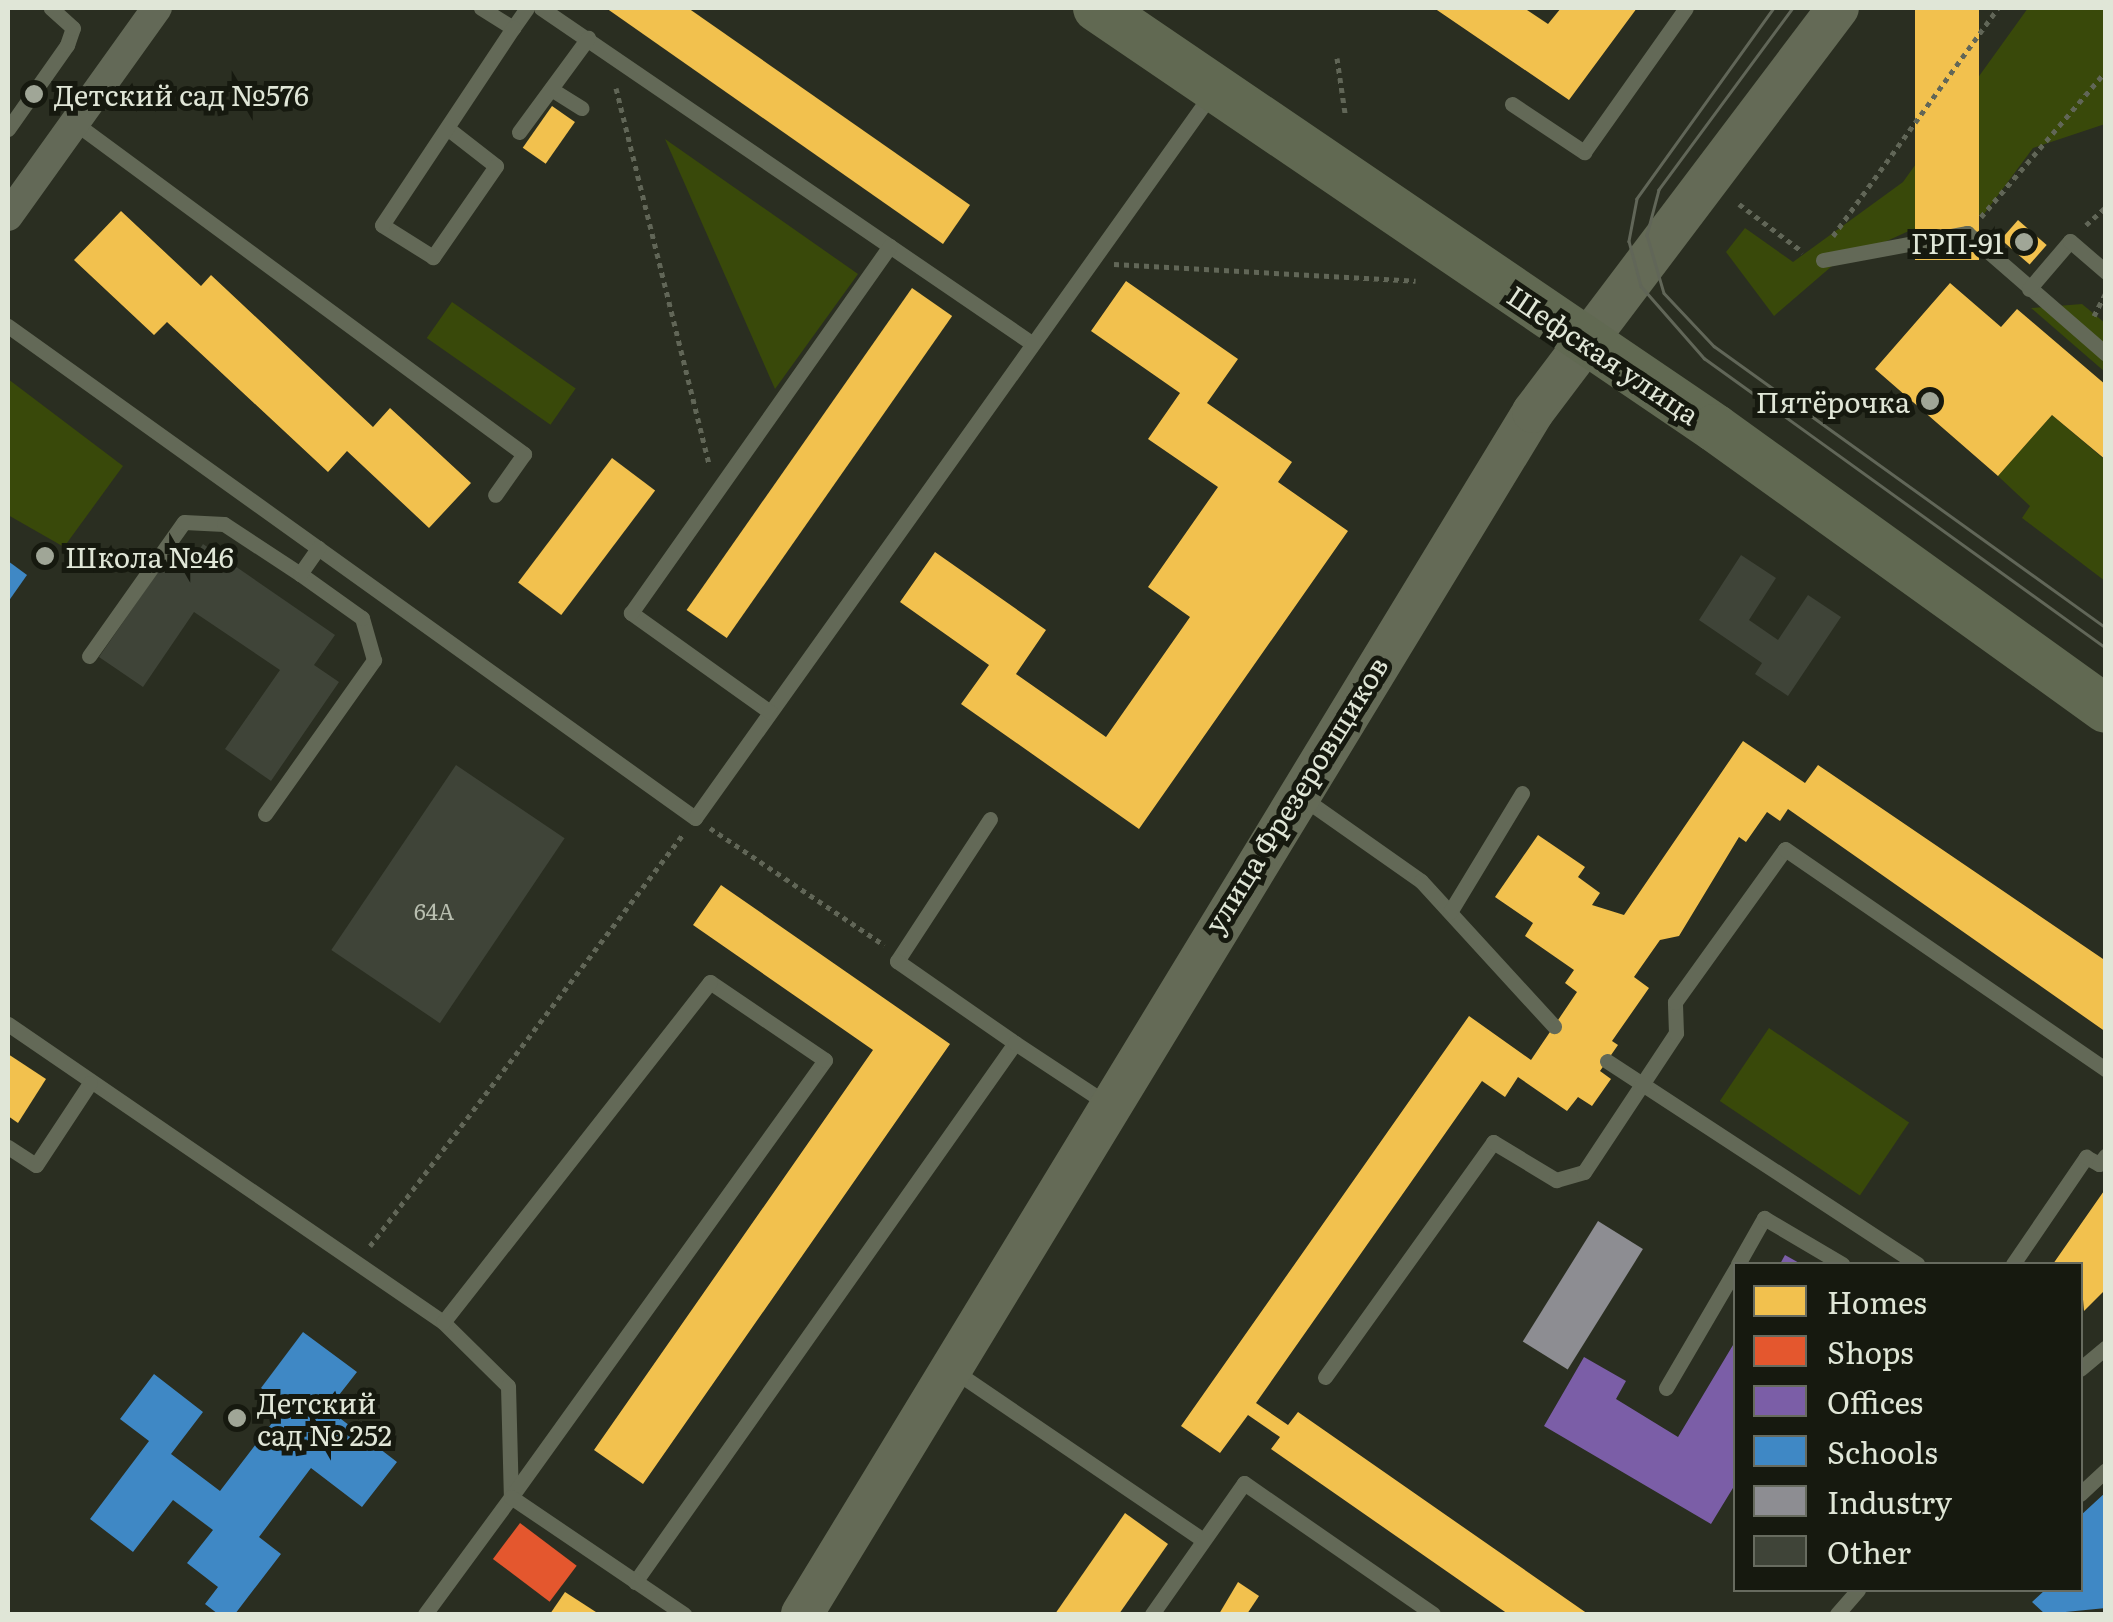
<!DOCTYPE html>
<meta charset="utf-8">
<style>
body{margin:0}
#map{position:relative;width:2113px;height:1622px;overflow:hidden;background:#2a2e21;font-family:Literata,serif}
div>[style]{position:absolute}
.green>*{inset:0;background:#39490a;transform-origin:0 0}
.homes>*{inset:0;background:#f2c14e;transform-origin:0 0}
.shops>*{inset:0;background:#e4572e;transform-origin:0 0}
.offices>*{inset:0;background:#7b5ea7}
.schools>*{inset:0;background:#3f88c5}
.industry>*{inset:0;background:#8d8d92;transform-origin:0 0}
.building>*{inset:0;background:#3f4438;transform-origin:0 0}
.path>*{height:5px;margin-top:-2.5px;transform-origin:0;background:repeating-linear-gradient(90deg,#616657 0 5px,transparent 0 10px)}
.service>*{height:15px;margin:-7.5px;padding:0 7.5px;transform-origin:7.5px;border-radius:7.5px;background:#636957}
.minor>*{height:30px;margin:-15px;padding:0 15px;transform-origin:15px;border-radius:15px;background:#636957}
.secondary>*{height:42px;margin:-21px;padding:0 21px;transform-origin:21px;border-radius:21px;background:#646a56}
.primary>*{height:48px;margin:-24px;padding:0 24px;transform-origin:24px;border-radius:24px;background:#616952}
.tram>*{height:2.5px;margin:-1.25px;padding:0 1.25px;transform-origin:1.25px;border-radius:1.25px;background:#616658}
.dots>*{width:28px;height:28px;translate:-50% -50%;box-sizing:border-box;border:5px solid #16190f;border-radius:50%}
span{translate:-50% -50%;white-space:nowrap;text-align:center;line-height:1.15;-webkit-text-stroke:10px #16190f;paint-order:stroke}
.number-label{font-size:22px;color:#b8beaf}
.number-label span{-webkit-text-stroke-width:0}
.poi-label{font-size:28px;color:#e0e6d7}
.left{translate:0 -50%;text-align:left}
.right{translate:-100% -50%;text-align:right}
.street-label{font-size:28px;color:#e0e6d7}
.frame{position:absolute;inset:0;border:10px solid #e0e6d7;pointer-events:none}
.legend{position:absolute;left:1733px;top:1262px;width:350px;height:330px;box-sizing:border-box;background:#16190f;border:2px solid #676b5f;margin:0;padding:12px 18px;list-style:none;font-size:30px;color:#e0e6d7}
.legend li{display:flex;align-items:center;gap:20px;height:50px}
.legend b{width:50px;border:2px solid #676b5f}
</style>
<div id="map">
<div class="green">
<i style="clip-path:polygon(2028px 8px,2105px 8px,2105px 124px,2033px 148px,1984px 214px,1922px 225px,1832px 266px,1774px 316px,1726px 252px,1745px 228px,1793px 262px,1903px 182px)"></i>
<i style="clip-path:polygon(665px 139px,858px 274px,775px 389px)"></i>
<i style="left:452px;top:302px;width:151px;height:44px;rotate:35deg"></i>
<i style="clip-path:polygon(2082px 304px,2105px 323px,2105px 372px,2031px 308px)"></i>
<i style="clip-path:polygon(8px 379px,123px 466px,64px 547px,8px 515px)"></i>
<i style="clip-path:polygon(2052px 415px,2105px 460px,2105px 581px,2022px 518px,2030px 506px,1998px 476px)"></i>
<i style="left:1769px;top:1028px;width:169px;height:88px;rotate:34deg"></i>
</div>
<div class="homes">
<i style="clip-path:polygon(606px 8px,688px 8px,970px 205px,943px 244px)"></i>
<i style="clip-path:polygon(1434px 8px,1524px 8px,1548px 24px,1561px 8px,1637px 8px,1569px 100px)"></i>
<i style="left:1915px;top:8px;width:64px;height:252px"></i>
<i style="left:552px;top:106px;width:28px;height:51px;rotate:35deg"></i>
<i style="clip-path:polygon(121px 211px,201px 286px,211px 275px,373px 427px,390px 408px,471px 483px,429px 528px,347px 451px,328px 472px,167px 322px,154px 335px,74px 260px)"></i>
<i style="left:2018px;top:220px;width:38px;height:26px;rotate:41deg"></i>
<i style="clip-path:polygon(1126px 281px,1238px 359px,1207px 403px,1292px 462px,1278px 482px,1348px 531px,1139px 829px,961px 704px,989px 665px,900px 602px,935px 552px,1046px 630px,1016px 674px,1106px 737px,1190px 617px,1148px 587px,1218px 487px,1148px 439px,1180px 393px,1091px 331px)"></i>
<i style="clip-path:polygon(1950px 283px,2001px 327px,2017px 309px,2106px 385px,2106px 460px,2052px 415px,1998px 476px,1875px 369px)"></i>
<i style="left:912px;top:288px;width:49px;height:393px;rotate:35deg"></i>
<i style="left:612px;top:458px;width:54px;height:156px;rotate:37deg"></i>
<i style="clip-path:polygon(1743px 741px,1805px 783px,1818px 765px,2106px 961px,2106px 1032px,1788px 809px,1780px 821px,1767px 812px,1746px 842px,1739px 837px,1679px 936px,1660px 940px,1634px 977px,1649px 988px,1612px 1041px,1618px 1045px,1600px 1071px,1611px 1079px,1592px 1106px,1578px 1097px,1567px 1111px,1518px 1077px,1505px 1097px,1482px 1081px,1256px 1403px,1288px 1425px,1298px 1412px,1588px 1614px,1508px 1614px,1271px 1449px,1280px 1437px,1248px 1415px,1220px 1453px,1181px 1426px,1469px 1016px,1531px 1060px,1577px 992px,1565px 983px,1574px 970px,1525px 936px,1533px 923px,1495px 897px,1538px 835px,1585px 867px,1578px 877px,1600px 893px,1592px 905px,1624px 915px)"></i>
<i style="clip-path:polygon(721px 885px,950px 1044px,643px 1484px,594px 1450px,873px 1050px,693px 925px)"></i>
<i style="clip-path:polygon(8px 1054px,46px 1079px,18px 1123px,8px 1116px)"></i>
<i style="clip-path:polygon(2106px 1188px,2106px 1289px,2084px 1311px,2080px 1264px,2053px 1264px)"></i>
<i style="clip-path:polygon(1125px 1513px,1168px 1544px,1119px 1614px,1055px 1614px)"></i>
<i style="clip-path:polygon(1238px 1582px,1259px 1596px,1247px 1614px,1219px 1614px)"></i>
<i style="clip-path:polygon(565px 1592px,599px 1614px,550px 1614px)"></i>
</div>
<div class="shops">
<i style="left:520px;top:1523px;width:71px;height:45px;rotate:37deg"></i>
</div>
<div class="offices">
<i style="clip-path:polygon(1785px 1255px,1801px 1264px,1780px 1264px)"></i>
<i style="clip-path:polygon(1736px 1340px,1736px 1483px,1711px 1524px,1544px 1426px,1584px 1357px,1626px 1381px,1616px 1399px,1678px 1437px)"></i>
</div>
<div class="schools">
<i style="clip-path:polygon(8px 561px,27px 575px,8px 602px)"></i>
<i style="clip-path:polygon(303px 1332px,357px 1372px,328px 1409px,397px 1462px,362px 1507px,311px 1468px,259px 1537px,281px 1554px,235px 1614px,218px 1614px,205px 1604px,218px 1587px,187px 1563px,213px 1530px,173px 1500px,133px 1552px,90px 1519px,149px 1441px,120px 1419px,154px 1374px,203px 1412px,171px 1454px,220px 1491px,285px 1406px,261px 1388px)"></i>
<i style="clip-path:polygon(2106px 1492px,2106px 1608px,2045px 1614px,2032px 1602px,2045px 1590px,2080px 1590px,2080px 1516px)"></i>
</div>
<div class="industry">
<i style="left:1598px;top:1221px;width:53px;height:142px;rotate:32deg"></i>
</div>
<div class="building">
<i style="clip-path:polygon(203px 544px,335px 635px,314px 665px,339px 682px,271px 781px,225px 749px,280px 670px,194px 612px,143px 687px,99px 657px,168px 557px,186px 570px)"></i>
<i style="clip-path:polygon(1741px 555px,1776px 578px,1749px 620px,1778px 640px,1808px 595px,1841px 617px,1788px 696px,1755px 674px,1762px 663px,1699px 620px)"></i>
<i style="left:456px;top:765px;width:131px;height:223px;rotate:34deg"></i>
</div>
<div class="path">
<i style="left:1337px;top:58px;width:56px;rotate:81.7deg"></i>
<i style="left:616px;top:88px;width:388px;rotate:76.1deg"></i>
<i style="left:1739px;top:204px;width:80px;rotate:36.9deg"></i>
<i style="left:1981px;top:217px;width:192px;rotate:-49.4deg"></i>
<i style="left:2086px;top:225px;width:27px;rotate:-42deg"></i>
<i style="left:1833px;top:236px;width:281px;rotate:-54.1deg"></i>
<i style="left:1114px;top:264px;width:302px;rotate:3.2deg"></i>
<i style="left:2094px;top:316px;width:25px;rotate:-63deg"></i>
<i style="left:710px;top:828px;width:210px;rotate:33.9deg"></i>
<i style="left:370px;top:1246px;width:519px;rotate:-52.75deg"></i>
</div>
<div class="service">
<i style="left:481px;top:8px;width:38px;rotate:32deg"></i>
<i style="left:513px;top:28px;width:24px;rotate:-55deg"></i>
<i style="left:541px;top:8px;width:592px;rotate:34.33deg"></i>
<i style="left:551px;top:89px;width:36px;rotate:32deg"></i>
<i style="left:1512px;top:104px;width:87px;rotate:33.7deg"></i>
<i style="left:1584px;top:152px;width:176px;rotate:-54.7deg"></i>
<i style="left:75px;top:123px;width:558px;rotate:36.4deg"></i>
<i style="left:524px;top:454px;width:50px;rotate:125.3deg"></i>
<i style="left:8px;top:129px;width:103px;rotate:-54.9deg"></i>
<i style="left:67px;top:45px;width:18px;rotate:-71deg"></i>
<i style="left:73px;top:28px;width:30px;rotate:-138deg"></i>
<i style="left:451px;top:131px;width:57px;rotate:37.9deg"></i>
<i style="left:496px;top:166px;width:111px;rotate:124.7deg"></i>
<i style="left:433px;top:257px;width:60px;rotate:-147.9deg"></i>
<i style="left:382px;top:225px;width:237px;rotate:-56.4deg"></i>
<i style="left:519px;top:132px;width:117px;rotate:-53.7deg"></i>
<i style="left:1823px;top:260px;width:147px;rotate:-10.6deg"></i>
<i style="left:1967px;top:233px;width:184px;rotate:41deg"></i>
<i style="left:2029px;top:289px;width:63px;rotate:-49.5deg"></i>
<i style="left:2070px;top:241px;width:48px;rotate:40.7deg"></i>
<i style="left:8px;top:326px;width:845px;rotate:35.61deg"></i>
<i style="left:695px;top:818px;width:890px;rotate:-54.51deg"></i>
<i style="left:89px;top:656px;width:164px;rotate:-54.7deg"></i>
<i style="left:184px;top:522px;width:40px;rotate:2.9deg"></i>
<i style="left:224px;top:524px;width:91px;rotate:33.3deg"></i>
<i style="left:770px;top:712px;width:171px;rotate:-144.5deg"></i>
<i style="left:631px;top:613px;width:449px;rotate:-54.8deg"></i>
<i style="left:1303px;top:798px;width:144px;rotate:35.1deg"></i>
<i style="left:1421px;top:881px;width:197px;rotate:47.5deg"></i>
<i style="left:265px;top:814px;width:189px;rotate:-54.7deg"></i>
<i style="left:374px;top:660px;width:44px;rotate:-105.9deg"></i>
<i style="left:362px;top:618px;width:76px;rotate:-144.6deg"></i>
<i style="left:300px;top:574px;width:32px;rotate:-55deg"></i>
<i style="left:990px;top:819px;width:170px;rotate:123.2deg"></i>
<i style="left:897px;top:961px;width:144px;rotate:34.8deg"></i>
<i style="left:1450px;top:912px;width:139px;rotate:-58.8deg"></i>
<i style="left:8px;top:1024px;width:527px;rotate:34.41deg"></i>
<i style="left:443px;top:1322px;width:91px;rotate:44.6deg"></i>
<i style="left:508px;top:1386px;width:111px;rotate:88.5deg"></i>
<i style="left:511px;top:1497px;width:538px;rotate:-54.3deg"></i>
<i style="left:825px;top:1060px;width:139px;rotate:-145.9deg"></i>
<i style="left:710px;top:982px;width:432px;rotate:128.1deg"></i>
<i style="left:1607px;top:1061px;width:371px;rotate:33.2deg"></i>
<i style="left:8px;top:1147px;width:33px;rotate:33deg"></i>
<i style="left:36px;top:1165px;width:98px;rotate:-56.6deg"></i>
<i style="left:1738px;top:1264px;width:53px;rotate:-60.5deg"></i>
<i style="left:1764px;top:1218px;width:91px;rotate:30.5deg"></i>
<i style="left:2013px;top:1264px;width:130px;rotate:-55.7deg"></i>
<i style="left:2086px;top:1157px;width:15px;rotate:28deg"></i>
<i style="left:2099px;top:1164px;width:11px;rotate:-52deg"></i>
<i style="left:2080px;top:1369px;width:34px;rotate:-40deg"></i>
<i style="left:953px;top:1370px;width:301px;rotate:34.2deg"></i>
<i style="left:1325px;top:1377px;width:289px;rotate:-54.4deg"></i>
<i style="left:1493px;top:1142px;width:74px;rotate:31.1deg"></i>
<i style="left:1556px;top:1180px;width:29px;rotate:-16deg"></i>
<i style="left:1584px;top:1172px;width:167px;rotate:-56.5deg"></i>
<i style="left:1676px;top:1033px;width:31px;rotate:-92deg"></i>
<i style="left:1675px;top:1002px;width:188px;rotate:-54.3deg"></i>
<i style="left:1785px;top:849px;width:390px;rotate:34.5deg"></i>
<i style="left:1666px;top:1388px;width:139px;rotate:-59.7deg"></i>
<i style="left:2080px;top:1494px;width:35px;rotate:-43deg"></i>
<i style="left:635px;top:1582px;width:659px;rotate:-54.82deg"></i>
<i style="left:1015px;top:1043px;width:109px;rotate:33.4deg"></i>
<i style="left:425px;top:1614px;width:145px;rotate:-53.7deg"></i>
<i style="left:511px;top:1497px;width:209px;rotate:34.1deg"></i>
<i style="left:1152px;top:1614px;width:160px;rotate:-54.9deg"></i>
<i style="left:1244px;top:1483px;width:230px;rotate:34.7deg"></i>
<i style="left:1837px;top:1614px;width:32px;rotate:-49deg"></i>
</div>
<div class="minor">
<i style="left:8px;top:216px;width:256px;rotate:-54.4deg"></i>
</div>
<div class="secondary">
<i style="left:802px;top:1614px;width:1407px;rotate:-58.69deg"></i>
<i style="left:1533px;top:412px;width:506px;rotate:-52.95deg"></i>
</div>
<div class="primary">
<i style="left:1097px;top:8px;width:747px;rotate:34.2deg"></i>
<i style="left:1715px;top:428px;width:481px;rotate:35.7deg"></i>
</div>
<div class="tram">
<i style="left:1774px;top:8px;width:235px;rotate:125.7deg"></i>
<i style="left:1637px;top:199px;width:43px;rotate:100.8deg"></i>
<i style="left:1629px;top:241px;width:47px;rotate:75.1deg"></i>
<i style="left:1641px;top:286px;width:96px;rotate:48.8deg"></i>
<i style="left:1704px;top:358px;width:496px;rotate:35.8deg"></i>
<i style="left:1793px;top:8px;width:226px;rotate:126.4deg"></i>
<i style="left:1659px;top:190px;width:47px;rotate:104.9deg"></i>
<i style="left:1647px;top:235px;width:60px;rotate:73.7deg"></i>
<i style="left:1664px;top:293px;width:73px;rotate:46.7deg"></i>
<i style="left:1714px;top:346px;width:483px;rotate:35.7deg"></i>
</div>
<div class="dots">
<i style="left:34px;top:94px;background:#a0a697"></i>
<i style="left:2024px;top:242px;background:#a0a697"></i>
<i style="left:1930px;top:401px;background:#a0a697"></i>
<i style="left:45px;top:556px;background:#a0a697"></i>
<i style="left:237px;top:1418px;background:#a0a697"></i>
</div>
<div class="number-label">
<span style="left:434px;top:911px">64А</span>
</div>
<div class="poi-label">
<span class="left" style="left:54px;top:94px">Детский сад №576</span>
<span class="right" style="left:2004px;top:242px">ГРП-91</span>
<span class="right" style="left:1910px;top:401px">Пятёрочка</span>
<span class="left" style="left:65px;top:556px">Школа №46</span>
<span class="left" style="left:257px;top:1418px">Детский<br>сад № 252</span>
</div>
<div class="street-label">
<span style="left:1604px;top:354px;rotate:34deg">Шефская улица</span>
<span style="left:1295px;top:794px;rotate:-58deg">улица Фрезеровщиков</span>
</div>
<div class="frame"></div>
<ul class="legend">
<li><b style="height:28px;background:#f2c14e"></b>Homes</li>
<li><b style="height:28px;background:#e4572e"></b>Shops</li>
<li><b style="height:28px;background:#7b5ea7"></b>Offices</li>
<li><b style="height:28px;background:#3f88c5"></b>Schools</li>
<li><b style="height:28px;background:#8d8d92"></b>Industry</li>
<li><b style="height:28px;background:#3f4438"></b>Other</li>
</ul>
</div>
